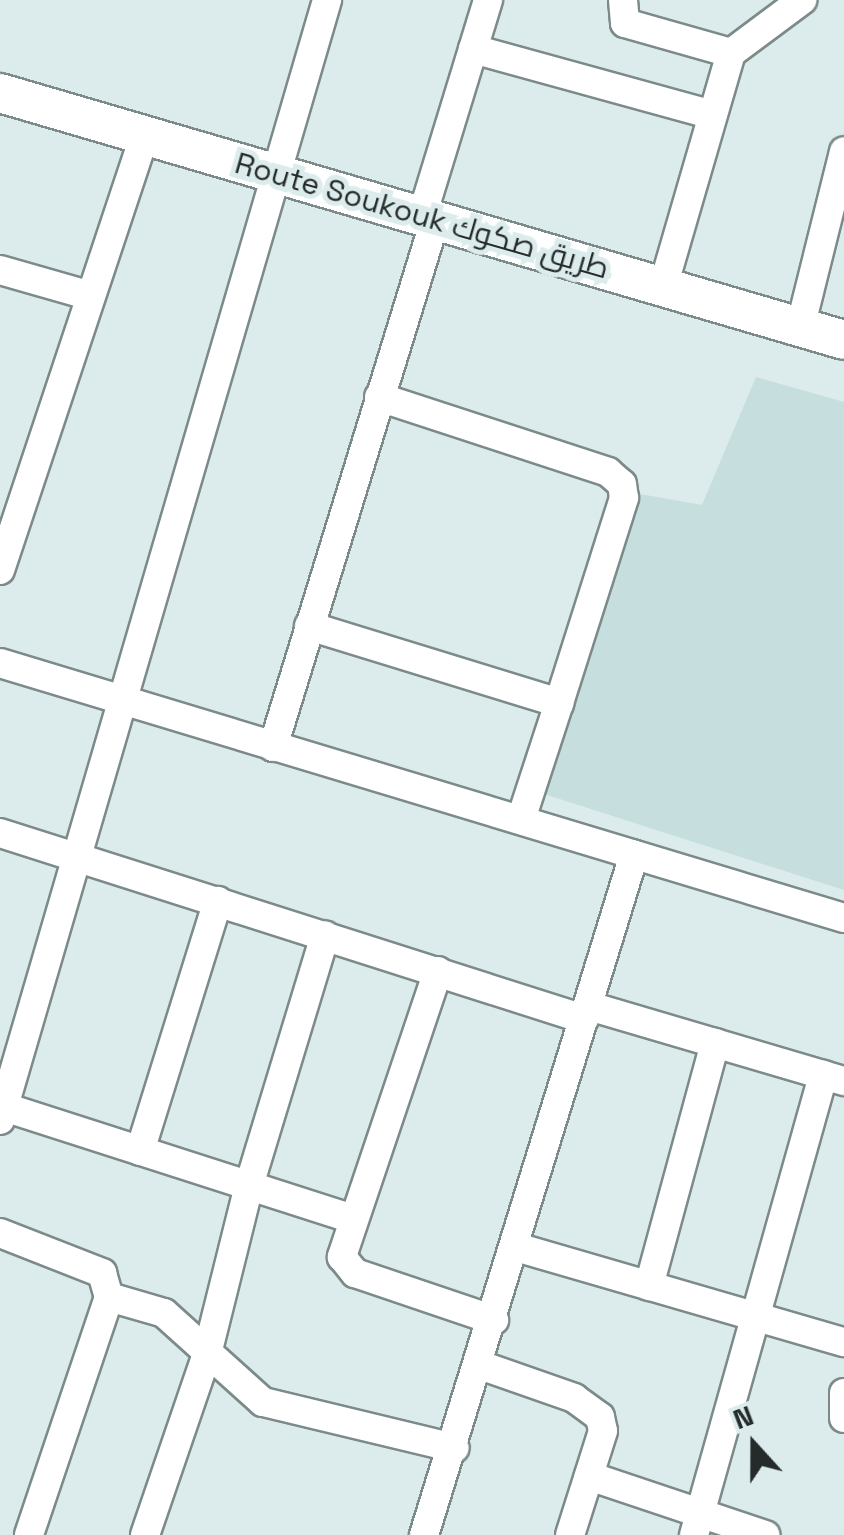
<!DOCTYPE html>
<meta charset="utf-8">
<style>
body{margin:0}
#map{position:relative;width:844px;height:1535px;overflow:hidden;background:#dcebeb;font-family:"Space Grotesk",Cairo,sans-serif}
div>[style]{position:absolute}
.built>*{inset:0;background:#c6dede}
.roads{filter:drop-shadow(2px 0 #7c8a8a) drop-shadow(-2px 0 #7c8a8a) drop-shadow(0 2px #7c8a8a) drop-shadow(0 -2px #7c8a8a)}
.street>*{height:28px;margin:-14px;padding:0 14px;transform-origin:14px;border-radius:14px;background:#fff}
.secondary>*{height:38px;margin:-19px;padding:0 19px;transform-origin:19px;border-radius:19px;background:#fff}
span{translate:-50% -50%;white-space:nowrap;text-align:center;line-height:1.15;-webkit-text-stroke:10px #dcebeb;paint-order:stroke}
.street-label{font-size:30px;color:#252a2a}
.north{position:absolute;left:704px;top:1395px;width:100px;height:100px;-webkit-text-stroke:8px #dcebeb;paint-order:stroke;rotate:339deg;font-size:28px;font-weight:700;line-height:40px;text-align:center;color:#252a2a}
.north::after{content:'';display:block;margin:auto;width:35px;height:45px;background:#252a2a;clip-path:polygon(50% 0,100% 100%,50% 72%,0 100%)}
</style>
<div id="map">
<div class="built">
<i style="clip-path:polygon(756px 377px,844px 402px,844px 890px,544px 794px,640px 494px,702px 505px)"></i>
</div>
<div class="roads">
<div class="street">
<i style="left:623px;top:0;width:23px;rotate:85deg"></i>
<i style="left:625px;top:23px;width:110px;rotate:15.8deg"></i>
<i style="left:473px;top:49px;width:245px;rotate:15.4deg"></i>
<i style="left:422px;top:216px;width:226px;rotate:-73deg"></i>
<i style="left:0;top:270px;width:91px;rotate:15.9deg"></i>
<i style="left:663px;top:287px;width:244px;rotate:-73.8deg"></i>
<i style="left:731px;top:53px;width:89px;rotate:-36.7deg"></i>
<i style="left:800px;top:328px;width:182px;rotate:-76deg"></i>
<i style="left:379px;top:397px;width:241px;rotate:18.1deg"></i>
<i style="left:608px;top:472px;width:18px;rotate:41deg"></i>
<i style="left:622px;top:484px;width:14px;rotate:82deg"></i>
<i style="left:624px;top:498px;width:215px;rotate:107.6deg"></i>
<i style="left:0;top:570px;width:459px;rotate:-71.6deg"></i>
<i style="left:309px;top:626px;width:262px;rotate:17.1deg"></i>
<i style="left:559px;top:703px;width:119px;rotate:108.1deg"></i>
<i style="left:0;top:663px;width:882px;rotate:16.81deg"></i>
<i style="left:273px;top:747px;width:551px;rotate:-72.91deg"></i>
<i style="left:0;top:833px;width:613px;rotate:17.67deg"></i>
<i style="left:438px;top:971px;width:302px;rotate:108.6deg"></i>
<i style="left:342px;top:1257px;width:21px;rotate:51deg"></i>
<i style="left:355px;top:1273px;width:147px;rotate:18.7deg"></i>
<i style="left:589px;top:1006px;width:266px;rotate:16.4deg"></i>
<i style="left:4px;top:1107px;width:366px;rotate:17.8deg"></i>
<i style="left:0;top:1120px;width:1167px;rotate:-73.72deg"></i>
<i style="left:140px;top:1151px;width:262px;rotate:-72.7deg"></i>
<i style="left:0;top:1233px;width:110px;rotate:21.4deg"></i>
<i style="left:102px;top:1273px;width:25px;rotate:74deg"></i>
<i style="left:109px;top:1297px;width:251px;rotate:108.6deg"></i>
<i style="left:516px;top:1247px;width:341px;rotate:16.2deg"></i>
<i style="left:649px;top:1286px;width:252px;rotate:-74.8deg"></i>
<i style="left:109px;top:1297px;width:57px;rotate:16.2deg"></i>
<i style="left:164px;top:1313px;width:133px;rotate:42deg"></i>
<i style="left:263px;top:1402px;width:197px;rotate:13.5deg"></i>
<i style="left:480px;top:1365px;width:100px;rotate:19.3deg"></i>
<i style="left:574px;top:1398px;width:32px;rotate:36deg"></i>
<i style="left:600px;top:1417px;width:14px;rotate:78deg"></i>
<i style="left:603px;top:1431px;width:109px;rotate:107.6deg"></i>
<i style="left:844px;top:1393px;width:25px;rotate:90deg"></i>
<i style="left:589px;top:1476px;width:186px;rotate:18.5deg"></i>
<i style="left:145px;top:1535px;width:191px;rotate:-71.1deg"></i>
<i style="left:207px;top:1354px;width:170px;rotate:-76deg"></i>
<i style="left:248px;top:1189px;width:265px;rotate:-73.1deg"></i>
<i style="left:424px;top:1535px;width:712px;rotate:-72.84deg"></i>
<i style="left:694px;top:1535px;width:478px;rotate:-74.3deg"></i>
</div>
<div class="secondary">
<i style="left:0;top:93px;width:879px;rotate:16.31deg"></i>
</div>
</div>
<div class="street-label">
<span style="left:422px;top:216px;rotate:16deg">Route Soukouk طريق صكوك</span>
</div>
<div class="north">N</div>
</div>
